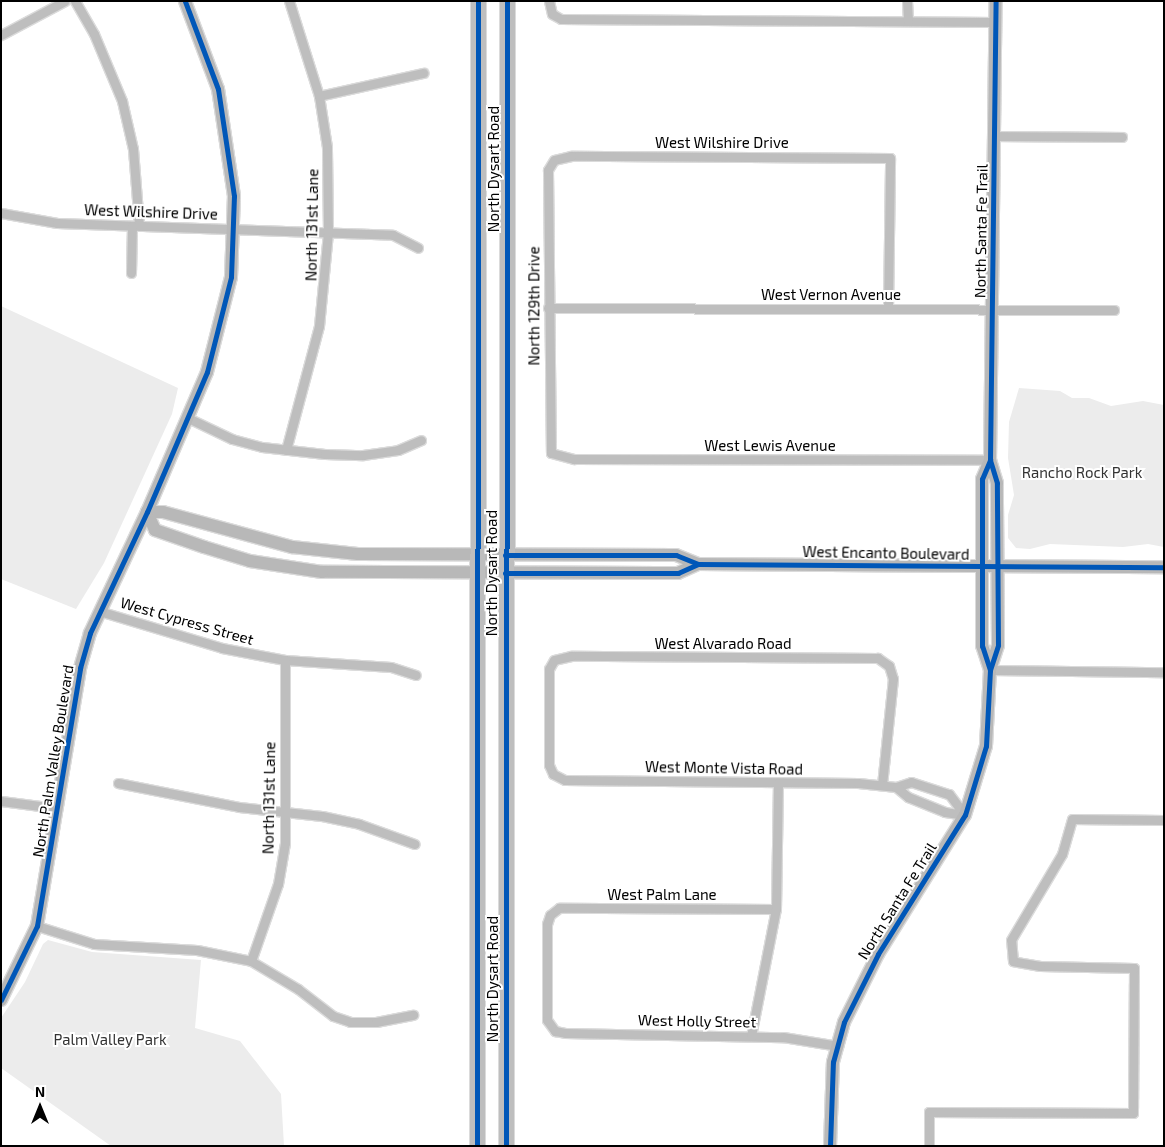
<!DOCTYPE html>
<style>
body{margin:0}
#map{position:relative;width:1165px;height:1147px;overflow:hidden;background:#fff;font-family:"Exo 2",sans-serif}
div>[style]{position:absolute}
.green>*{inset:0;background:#ececec}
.roads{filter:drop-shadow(1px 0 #dbdbdb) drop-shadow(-1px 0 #dbdbdb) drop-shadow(0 1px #dbdbdb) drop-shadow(0 -1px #dbdbdb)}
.street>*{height:9px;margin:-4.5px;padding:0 4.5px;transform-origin:4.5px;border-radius:4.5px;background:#bebebe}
.secondary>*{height:12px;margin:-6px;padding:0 6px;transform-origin:6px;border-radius:6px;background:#b8b8b8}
.primary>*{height:15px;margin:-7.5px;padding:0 7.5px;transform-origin:7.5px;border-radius:7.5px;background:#bebebe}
.cycleway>*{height:5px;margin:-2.5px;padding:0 2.5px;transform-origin:2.5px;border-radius:2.5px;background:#0057b8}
span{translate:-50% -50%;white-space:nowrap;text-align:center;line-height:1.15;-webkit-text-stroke:4px #fff;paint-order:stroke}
.street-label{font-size:15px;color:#000}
.park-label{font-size:15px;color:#333}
.frame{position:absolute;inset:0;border:2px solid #000;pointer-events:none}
.north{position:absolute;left:15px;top:1082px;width:50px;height:50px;-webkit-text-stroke:4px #fff;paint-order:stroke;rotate:0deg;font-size:14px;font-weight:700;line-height:20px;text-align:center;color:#000}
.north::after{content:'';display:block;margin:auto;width:18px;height:22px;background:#000;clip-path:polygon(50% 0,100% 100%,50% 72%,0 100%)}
</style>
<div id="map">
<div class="green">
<i style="clip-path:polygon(1px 306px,178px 388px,172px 414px,104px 563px,76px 609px,1px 579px)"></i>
<i style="clip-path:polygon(1019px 388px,1060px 391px,1072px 398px,1089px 398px,1111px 406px,1143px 401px,1164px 405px,1164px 547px,1148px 544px,1123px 547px,1050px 544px,1030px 549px,1016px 548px,1008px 538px,1008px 515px,1014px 495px,1008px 458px,1009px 422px)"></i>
<i style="clip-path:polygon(48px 940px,92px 952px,201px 960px,195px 1028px,240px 1041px,281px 1094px,284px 1146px,111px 1146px,1px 1068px,1px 1018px,25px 982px,43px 944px)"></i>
</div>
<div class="roads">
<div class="street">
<i style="left:75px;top:1px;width:38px;rotate:60deg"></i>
<i style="left:94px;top:34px;width:73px;rotate:67.3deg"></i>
<i style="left:122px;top:101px;width:49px;rotate:77.1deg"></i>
<i style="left:133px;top:149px;width:77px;rotate:85.5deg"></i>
<i style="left:549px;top:1px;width:13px;rotate:77deg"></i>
<i style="left:552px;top:14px;width:10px;rotate:29deg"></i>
<i style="left:561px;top:19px;width:434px;rotate:0.4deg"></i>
<i style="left:907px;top:1px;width:19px;rotate:87deg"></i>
<i style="left:1px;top:35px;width:72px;rotate:-28deg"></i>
<i style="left:319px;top:96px;width:107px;rotate:-12.5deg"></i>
<i style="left:994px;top:136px;width:128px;rotate:0.4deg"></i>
<i style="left:1px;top:213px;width:57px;rotate:10.1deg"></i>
<i style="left:57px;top:223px;width:336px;rotate:2deg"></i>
<i style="left:393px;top:235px;width:28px;rotate:27deg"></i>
<i style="left:131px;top:273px;width:47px;rotate:-88.8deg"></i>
<i style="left:548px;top:308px;width:566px;rotate:0.2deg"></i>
<i style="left:888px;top:309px;width:151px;rotate:-89.2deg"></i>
<i style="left:890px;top:158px;width:319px;rotate:-179.6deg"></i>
<i style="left:571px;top:156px;width:17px;rotate:167deg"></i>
<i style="left:554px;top:160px;width:12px;rotate:121deg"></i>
<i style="left:548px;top:170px;width:283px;rotate:89.4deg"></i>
<i style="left:551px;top:453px;width:24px;rotate:15deg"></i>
<i style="left:574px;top:459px;width:416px;rotate:0.1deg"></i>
<i style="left:188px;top:418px;width:49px;rotate:25.5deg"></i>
<i style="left:232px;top:439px;width:31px;rotate:15deg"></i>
<i style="left:262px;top:447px;width:63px;rotate:6.3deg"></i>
<i style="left:325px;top:454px;width:38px;rotate:2deg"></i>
<i style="left:363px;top:455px;width:35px;rotate:-8deg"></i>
<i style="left:398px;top:450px;width:25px;rotate:-23deg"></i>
<i style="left:286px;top:450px;width:128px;rotate:-75.1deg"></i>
<i style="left:319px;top:326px;width:94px;rotate:-84.5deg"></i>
<i style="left:328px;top:232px;width:85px;rotate:-90.7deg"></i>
<i style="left:327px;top:147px;width:52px;rotate:-98.9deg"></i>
<i style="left:319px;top:96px;width:100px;rotate:-107.5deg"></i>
<i style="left:99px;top:611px;width:128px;rotate:16.7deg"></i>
<i style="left:222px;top:648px;width:64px;rotate:10.8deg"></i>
<i style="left:285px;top:660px;width:106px;rotate:3.8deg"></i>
<i style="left:391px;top:667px;width:26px;rotate:18deg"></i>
<i style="left:990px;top:670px;width:174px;rotate:0.7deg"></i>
<i style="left:118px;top:783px;width:123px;rotate:11.2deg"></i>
<i style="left:239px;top:807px;width:83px;rotate:6.2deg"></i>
<i style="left:322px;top:816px;width:38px;rotate:12deg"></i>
<i style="left:359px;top:824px;width:59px;rotate:19.7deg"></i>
<i style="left:882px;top:785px;width:107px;rotate:-84.1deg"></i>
<i style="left:893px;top:679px;width:14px;rotate:-107deg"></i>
<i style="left:889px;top:666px;width:14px;rotate:-144deg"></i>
<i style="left:878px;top:658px;width:307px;rotate:-179.6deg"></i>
<i style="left:571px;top:656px;width:17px;rotate:167deg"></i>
<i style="left:554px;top:660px;width:10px;rotate:119deg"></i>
<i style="left:549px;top:669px;width:96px;rotate:90deg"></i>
<i style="left:549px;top:765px;width:10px;rotate:66deg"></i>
<i style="left:553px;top:774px;width:13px;rotate:27deg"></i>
<i style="left:565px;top:780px;width:293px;rotate:0.6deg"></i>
<i style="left:858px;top:783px;width:38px;rotate:6deg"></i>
<i style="left:896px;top:787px;width:16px;rotate:-18deg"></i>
<i style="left:911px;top:782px;width:40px;rotate:18deg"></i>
<i style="left:949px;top:794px;width:26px;rotate:53deg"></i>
<i style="left:896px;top:787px;width:16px;rotate:40deg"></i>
<i style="left:908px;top:797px;width:40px;rotate:22deg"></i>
<i style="left:945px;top:812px;width:20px;rotate:9deg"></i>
<i style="left:1px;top:801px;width:55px;rotate:7.3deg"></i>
<i style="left:776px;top:909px;width:217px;rotate:-179.7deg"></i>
<i style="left:559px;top:908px;width:11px;rotate:142deg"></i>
<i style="left:550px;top:915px;width:9px;rotate:108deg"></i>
<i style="left:547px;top:924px;width:96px;rotate:90deg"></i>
<i style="left:547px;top:1020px;width:14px;rotate:54deg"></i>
<i style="left:555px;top:1031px;width:10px;rotate:11deg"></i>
<i style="left:565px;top:1033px;width:218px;rotate:1.1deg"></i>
<i style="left:783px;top:1037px;width:56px;rotate:9.3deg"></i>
<i style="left:37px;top:926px;width:60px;rotate:17.5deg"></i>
<i style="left:94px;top:944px;width:103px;rotate:3.3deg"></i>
<i style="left:197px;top:950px;width:55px;rotate:11.5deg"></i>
<i style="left:251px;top:961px;width:55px;rotate:30.8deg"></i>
<i style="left:298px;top:989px;width:44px;rotate:37.6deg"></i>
<i style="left:333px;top:1016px;width:18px;rotate:19deg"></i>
<i style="left:350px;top:1022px;width:26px"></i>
<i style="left:376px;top:1022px;width:38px;rotate:-11deg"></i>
<i style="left:251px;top:961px;width:82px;rotate:-70.7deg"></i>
<i style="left:278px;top:884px;width:42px;rotate:-80.3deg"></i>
<i style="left:285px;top:843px;width:183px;rotate:-90deg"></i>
<i style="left:751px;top:1036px;width:129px;rotate:-78.9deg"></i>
<i style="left:776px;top:909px;width:126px;rotate:-89.1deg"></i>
<i style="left:929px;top:1146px;width:34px;rotate:-90deg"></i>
<i style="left:929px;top:1112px;width:204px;rotate:0.3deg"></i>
<i style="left:1133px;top:1113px;width:145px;rotate:-89.6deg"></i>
<i style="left:1134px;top:968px;width:94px;rotate:-178.8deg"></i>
<i style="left:1040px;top:966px;width:27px;rotate:-170deg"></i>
<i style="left:1013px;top:961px;width:21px;rotate:-95deg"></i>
<i style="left:1011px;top:940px;width:100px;rotate:-59.3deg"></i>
<i style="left:1062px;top:854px;width:36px;rotate:-74deg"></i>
<i style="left:1072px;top:819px;width:92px;rotate:0.6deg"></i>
</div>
<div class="secondary">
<i style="left:698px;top:564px;width:22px;rotate:156deg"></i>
<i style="left:678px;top:573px;width:356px;rotate:-179.8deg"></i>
<i style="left:322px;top:572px;width:73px;rotate:-171.3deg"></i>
<i style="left:250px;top:561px;width:48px;rotate:-163.1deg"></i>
<i style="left:204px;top:547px;width:52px;rotate:-160.9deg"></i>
<i style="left:155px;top:530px;width:20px;rotate:-114deg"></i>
<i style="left:147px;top:512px;width:16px"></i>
<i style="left:163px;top:512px;width:134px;rotate:15.2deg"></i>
<i style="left:292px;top:547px;width:66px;rotate:6.1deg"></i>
<i style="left:358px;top:554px;width:318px;rotate:0.2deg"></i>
<i style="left:676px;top:555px;width:24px;rotate:22deg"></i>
<i style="left:698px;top:564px;width:466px;rotate:0.4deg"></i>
<i style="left:990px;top:670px;width:25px;rotate:-108deg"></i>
<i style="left:982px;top:646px;width:167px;rotate:-90deg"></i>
<i style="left:982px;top:479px;width:21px;rotate:-67deg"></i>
<i style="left:1px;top:1000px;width:82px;rotate:-64.1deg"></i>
<i style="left:37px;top:926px;width:262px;rotate:-80.5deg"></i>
<i style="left:80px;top:668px;width:36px;rotate:-74deg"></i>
<i style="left:90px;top:633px;width:134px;rotate:-64.8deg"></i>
<i style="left:147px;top:512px;width:152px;rotate:-66.8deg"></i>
<i style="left:207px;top:372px;width:98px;rotate:-75.8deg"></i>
<i style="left:231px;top:277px;width:81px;rotate:-87.9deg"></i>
<i style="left:234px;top:196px;width:108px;rotate:-98.5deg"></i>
<i style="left:218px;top:89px;width:94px;rotate:-110.6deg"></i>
<i style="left:830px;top:1146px;width:84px;rotate:-88deg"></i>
<i style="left:833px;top:1062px;width:41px;rotate:-74.6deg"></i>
<i style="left:844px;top:1022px;width:76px;rotate:-63.4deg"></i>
<i style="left:878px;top:954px;width:164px;rotate:-58deg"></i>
<i style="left:965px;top:815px;width:72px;rotate:-73.1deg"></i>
<i style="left:986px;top:746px;width:76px;rotate:-87deg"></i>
<i style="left:990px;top:670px;width:26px;rotate:-72deg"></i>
<i style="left:998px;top:645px;width:162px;rotate:-90.4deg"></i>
<i style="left:997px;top:483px;width:24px;rotate:-107deg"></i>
<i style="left:990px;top:460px;width:459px;rotate:-89.3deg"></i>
</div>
<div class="primary">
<i style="left:477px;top:1146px;width:1145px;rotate:-89.95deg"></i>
<i style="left:506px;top:1146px;width:1145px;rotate:-89.95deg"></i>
</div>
</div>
<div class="cycleway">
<i style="left:505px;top:555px;width:171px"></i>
<i style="left:676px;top:555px;width:24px;rotate:22deg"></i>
<i style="left:698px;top:564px;width:466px;rotate:0.4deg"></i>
<i style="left:505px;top:573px;width:173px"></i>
<i style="left:678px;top:573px;width:22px;rotate:-24deg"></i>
<i style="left:990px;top:670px;width:25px;rotate:-108deg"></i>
<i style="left:982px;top:646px;width:167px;rotate:-90deg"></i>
<i style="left:982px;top:479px;width:21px;rotate:-67deg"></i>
<i style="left:1px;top:1000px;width:82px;rotate:-64.1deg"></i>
<i style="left:37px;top:926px;width:262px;rotate:-80.5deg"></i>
<i style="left:80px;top:668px;width:36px;rotate:-74deg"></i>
<i style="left:90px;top:633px;width:134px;rotate:-64.8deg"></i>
<i style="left:147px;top:512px;width:152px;rotate:-66.8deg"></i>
<i style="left:207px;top:372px;width:98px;rotate:-75.8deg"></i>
<i style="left:231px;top:277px;width:81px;rotate:-87.9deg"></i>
<i style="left:234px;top:196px;width:108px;rotate:-98.5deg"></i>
<i style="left:218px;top:89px;width:94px;rotate:-110.6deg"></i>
<i style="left:477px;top:1146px;width:1145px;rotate:-89.95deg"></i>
<i style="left:506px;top:1146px;width:1145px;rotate:-89.95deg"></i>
<i style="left:830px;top:1146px;width:84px;rotate:-88deg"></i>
<i style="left:833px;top:1062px;width:41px;rotate:-74.6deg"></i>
<i style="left:844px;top:1022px;width:76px;rotate:-63.4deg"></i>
<i style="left:878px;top:954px;width:164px;rotate:-58deg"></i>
<i style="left:965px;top:815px;width:72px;rotate:-73.1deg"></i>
<i style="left:986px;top:746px;width:76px;rotate:-87deg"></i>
<i style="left:990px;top:670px;width:26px;rotate:-72deg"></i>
<i style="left:998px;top:645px;width:162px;rotate:-90.4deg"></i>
<i style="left:997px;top:483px;width:24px;rotate:-107deg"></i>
<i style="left:990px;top:460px;width:459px;rotate:-89.3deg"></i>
</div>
<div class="street-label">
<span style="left:722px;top:143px">West Wilshire Drive</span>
<span style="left:494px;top:169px;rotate:-90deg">North Dysart Road</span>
<span style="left:151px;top:212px;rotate:2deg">West Wilshire Drive</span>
<span style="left:312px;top:225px;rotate:-89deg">North 131st Lane</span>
<span style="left:981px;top:231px;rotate:-89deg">North Santa Fe Trail</span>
<span style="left:831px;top:295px">West Vernon Avenue</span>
<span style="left:534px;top:306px;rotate:-90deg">North 129th Drive</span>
<span style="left:770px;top:446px">West Lewis Avenue</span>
<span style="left:886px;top:553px;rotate:1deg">West Encanto Boulevard</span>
<span style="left:492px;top:573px;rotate:-90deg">North Dysart Road</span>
<span style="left:187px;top:621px;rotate:16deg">West Cypress Street</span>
<span style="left:723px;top:644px">West Alvarado Road</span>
<span style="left:53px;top:761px;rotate:-81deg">North Palm Valley Boulevard</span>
<span style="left:724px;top:768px;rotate:1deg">West Monte Vista Road</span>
<span style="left:269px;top:798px;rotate:-89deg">North 131st Lane</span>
<span style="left:662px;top:895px">West Palm Lane</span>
<span style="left:897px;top:901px;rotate:-58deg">North Santa Fe Trail</span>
<span style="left:493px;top:979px;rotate:-90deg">North Dysart Road</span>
<span style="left:697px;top:1021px;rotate:1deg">West Holly Street</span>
</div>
<div class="park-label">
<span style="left:1082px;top:473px">Rancho Rock Park</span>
<span style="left:110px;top:1040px">Palm Valley Park</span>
</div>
<div class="frame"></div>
<div class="north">N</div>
</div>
